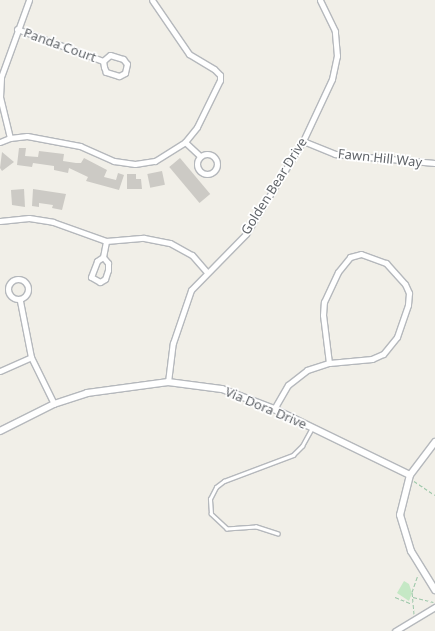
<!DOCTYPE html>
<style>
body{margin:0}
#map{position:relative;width:435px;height:631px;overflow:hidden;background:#f1efe8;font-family:"Noto Sans",sans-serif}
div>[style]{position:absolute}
.green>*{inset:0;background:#c5e8c5}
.building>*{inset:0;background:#cccac5;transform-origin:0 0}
.path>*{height:1px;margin-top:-0.5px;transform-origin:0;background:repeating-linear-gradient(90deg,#9cc7a9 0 4px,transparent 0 6px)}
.roads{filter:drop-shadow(1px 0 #b5b8bc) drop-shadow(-1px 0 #b5b8bc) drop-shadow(0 1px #b5b8bc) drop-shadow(0 -1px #b5b8bc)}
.service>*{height:2.5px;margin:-1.25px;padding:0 1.25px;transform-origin:1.25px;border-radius:1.25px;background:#fff}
.minor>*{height:5px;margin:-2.5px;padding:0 2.5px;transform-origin:2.5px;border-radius:2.5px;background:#fff}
.minor>.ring{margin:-2.5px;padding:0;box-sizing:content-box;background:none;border:5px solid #fff;border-radius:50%}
.tertiary>*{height:6px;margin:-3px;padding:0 3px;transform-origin:3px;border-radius:3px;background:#fff}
span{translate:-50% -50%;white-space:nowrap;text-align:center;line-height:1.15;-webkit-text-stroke:3.5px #fff;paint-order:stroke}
.street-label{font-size:13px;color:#5f6368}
</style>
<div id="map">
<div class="green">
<i style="clip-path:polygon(404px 581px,409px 584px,412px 593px,409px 601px,397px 593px)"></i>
</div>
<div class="building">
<i style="clip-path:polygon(19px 148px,26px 148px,25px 156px,38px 157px,39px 151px,64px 154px,63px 161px,76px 163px,81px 163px,84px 158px,107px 170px,104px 177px,116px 180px,118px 173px,124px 175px,119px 190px,86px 181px,88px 177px,69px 168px,68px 173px,54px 170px,54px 166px,33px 163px,32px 167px,17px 165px)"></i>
<i style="clip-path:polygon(2px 152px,14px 162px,2px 171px,0 168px)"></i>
<i style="left:180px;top:158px;width:47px;height:14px;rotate:50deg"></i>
<i style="left:162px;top:171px;width:14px;height:15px;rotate:78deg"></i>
<i style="clip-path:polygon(127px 174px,136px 174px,136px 179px,141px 179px,142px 189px,127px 189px)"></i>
<i style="clip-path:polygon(24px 189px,25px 207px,12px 205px,11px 190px)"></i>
<i style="clip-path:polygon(33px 189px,66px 194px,62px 210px,52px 208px,53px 205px,39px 203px,39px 207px,32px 206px)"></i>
</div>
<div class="path">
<i style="left:414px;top:481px;width:25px;rotate:34deg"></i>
<i style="left:395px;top:597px;width:18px;rotate:22deg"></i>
<i style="left:413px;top:597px;width:21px;rotate:14deg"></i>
<i style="left:414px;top:614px;width:22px;rotate:-95deg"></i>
<i style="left:412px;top:592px;width:18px;rotate:-71deg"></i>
</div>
<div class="roads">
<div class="service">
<i style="left:278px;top:534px;width:23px;rotate:-162deg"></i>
<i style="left:256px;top:527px;width:29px;rotate:176deg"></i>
<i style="left:227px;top:529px;width:22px;rotate:-137deg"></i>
<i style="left:211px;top:514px;width:15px;rotate:-94deg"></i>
<i style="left:210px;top:499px;width:13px;rotate:-63deg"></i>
<i style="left:216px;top:487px;width:10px;rotate:-37deg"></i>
<i style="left:224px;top:481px;width:74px;rotate:-20.6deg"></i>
<i style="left:293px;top:455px;width:13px;rotate:-45deg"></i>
<i style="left:302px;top:446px;width:21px;rotate:-61deg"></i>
</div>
<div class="minor">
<i style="left:17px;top:29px;width:92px;rotate:20.4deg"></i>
<i style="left:110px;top:55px;width:14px;rotate:17deg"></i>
<i style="left:123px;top:59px;width:6px;rotate:51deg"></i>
<i style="left:127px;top:64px;width:9px;rotate:103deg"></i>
<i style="left:125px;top:73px;width:7px;rotate:153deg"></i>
<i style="left:119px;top:76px;width:14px;rotate:-163deg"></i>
<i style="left:106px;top:72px;width:5px;rotate:-112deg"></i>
<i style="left:104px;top:67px;width:6px;rotate:-99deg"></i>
<i style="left:103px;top:61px;width:9px;rotate:-41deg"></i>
<i style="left:10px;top:138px;width:42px;rotate:-103.7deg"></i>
<i style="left:0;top:97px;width:20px;rotate:-87deg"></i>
<i style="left:1px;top:77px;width:82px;rotate:-70deg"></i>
<i style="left:303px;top:141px;width:35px;rotate:22deg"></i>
<i style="left:335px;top:154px;width:100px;rotate:5.1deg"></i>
<i style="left:0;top:142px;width:11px;rotate:-22deg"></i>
<i style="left:10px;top:138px;width:17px;rotate:-7deg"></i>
<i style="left:27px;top:136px;width:54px;rotate:10.7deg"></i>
<i style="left:80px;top:146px;width:37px;rotate:24deg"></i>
<i style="left:114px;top:161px;width:21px;rotate:8deg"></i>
<i style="left:135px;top:164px;width:20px;rotate:-9deg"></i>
<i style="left:155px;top:161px;width:36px;rotate:-32deg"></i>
<i style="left:185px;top:142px;width:19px;rotate:-51deg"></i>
<i style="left:197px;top:127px;width:52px;rotate:-63.9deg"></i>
<i style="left:220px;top:80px;width:5px;rotate:-90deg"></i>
<i style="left:220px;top:75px;width:8px;rotate:-135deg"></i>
<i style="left:214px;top:69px;width:29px;rotate:-149deg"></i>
<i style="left:189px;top:54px;width:65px;rotate:-124.4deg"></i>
<i style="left:185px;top:142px;width:19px;rotate:43deg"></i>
<i class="ring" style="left:197px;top:154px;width:15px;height:15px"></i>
<i style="left:0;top:221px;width:29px;rotate:-6deg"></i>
<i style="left:29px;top:218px;width:24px;rotate:9deg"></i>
<i style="left:53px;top:222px;width:56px;rotate:19.7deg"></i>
<i style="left:106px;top:241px;width:38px;rotate:-5deg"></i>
<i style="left:144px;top:238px;width:26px;rotate:11deg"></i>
<i style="left:170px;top:243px;width:25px;rotate:29deg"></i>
<i style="left:192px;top:255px;width:23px;rotate:49deg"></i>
<i style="left:361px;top:254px;width:27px;rotate:20deg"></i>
<i style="left:386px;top:263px;width:28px;rotate:48deg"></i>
<i style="left:405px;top:284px;width:10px;rotate:66deg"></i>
<i style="left:409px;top:293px;width:12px;rotate:95deg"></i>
<i style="left:408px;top:305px;width:34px;rotate:109deg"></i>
<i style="left:397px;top:337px;width:22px;rotate:129deg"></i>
<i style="left:383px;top:354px;width:12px;rotate:156deg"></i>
<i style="left:372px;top:359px;width:43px;rotate:174.7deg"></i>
<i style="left:329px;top:363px;width:48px;rotate:-97.1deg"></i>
<i style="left:323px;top:315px;width:13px;rotate:-86deg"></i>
<i style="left:324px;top:302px;width:33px;rotate:-65deg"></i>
<i style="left:338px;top:272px;width:19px;rotate:-51deg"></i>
<i style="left:350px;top:257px;width:11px;rotate:-15deg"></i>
<i style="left:103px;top:257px;width:8px;rotate:50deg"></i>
<i style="left:108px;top:263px;width:7px;rotate:90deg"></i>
<i style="left:108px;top:270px;width:9px;rotate:108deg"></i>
<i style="left:105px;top:279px;width:6px;rotate:149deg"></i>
<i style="left:100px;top:282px;width:10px;rotate:-151deg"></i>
<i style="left:91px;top:277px;width:17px;rotate:-69deg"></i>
<i style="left:97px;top:261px;width:7px;rotate:-34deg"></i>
<i style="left:103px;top:257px;width:16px;rotate:-79deg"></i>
<i class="ring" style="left:8px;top:279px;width:15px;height:15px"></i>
<i style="left:20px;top:301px;width:57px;rotate:78.9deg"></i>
<i style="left:31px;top:357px;width:52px;rotate:63.9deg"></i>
<i style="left:0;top:371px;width:34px;rotate:-24deg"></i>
<i style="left:168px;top:382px;width:39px;rotate:-83deg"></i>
<i style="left:173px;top:343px;width:56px;rotate:-71.2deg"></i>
<i style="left:191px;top:290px;width:78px;rotate:-45.5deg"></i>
<i style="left:246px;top:234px;width:109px;rotate:-58.5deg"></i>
<i style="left:303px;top:141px;width:68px;rotate:-64.9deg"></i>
<i style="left:332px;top:79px;width:24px;rotate:-78deg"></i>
<i style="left:337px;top:56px;width:25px;rotate:-95deg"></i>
<i style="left:335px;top:31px;width:34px;rotate:-116deg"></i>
<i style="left:274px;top:409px;width:28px;rotate:-60deg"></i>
<i style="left:288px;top:385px;width:24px;rotate:-38deg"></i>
<i style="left:307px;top:370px;width:23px;rotate:-18deg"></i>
<i style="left:395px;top:631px;width:47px;rotate:-31deg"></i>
</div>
<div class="tertiary">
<i style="left:0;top:431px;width:60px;rotate:-26.6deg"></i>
<i style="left:54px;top:404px;width:35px;rotate:-18deg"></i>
<i style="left:87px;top:393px;width:82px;rotate:-7.7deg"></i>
<i style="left:168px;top:382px;width:54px;rotate:7.4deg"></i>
<i style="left:222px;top:389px;width:56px;rotate:21deg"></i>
<i style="left:274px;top:409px;width:151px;rotate:25.9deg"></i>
<i style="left:435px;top:442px;width:41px;rotate:127.1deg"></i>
<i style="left:410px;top:475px;width:41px;rotate:104deg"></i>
<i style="left:400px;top:515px;width:38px;rotate:73deg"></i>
<i style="left:411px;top:551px;width:46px;rotate:58.4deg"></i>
</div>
</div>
<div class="street-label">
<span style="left:60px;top:45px;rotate:20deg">Panda Court</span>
<span style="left:380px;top:158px;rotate:6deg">Fawn Hill Way</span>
<span style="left:274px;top:186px;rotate:-58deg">Golden Bear Drive</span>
<span style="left:266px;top:408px;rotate:23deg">Via Dora Drive</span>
</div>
</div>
